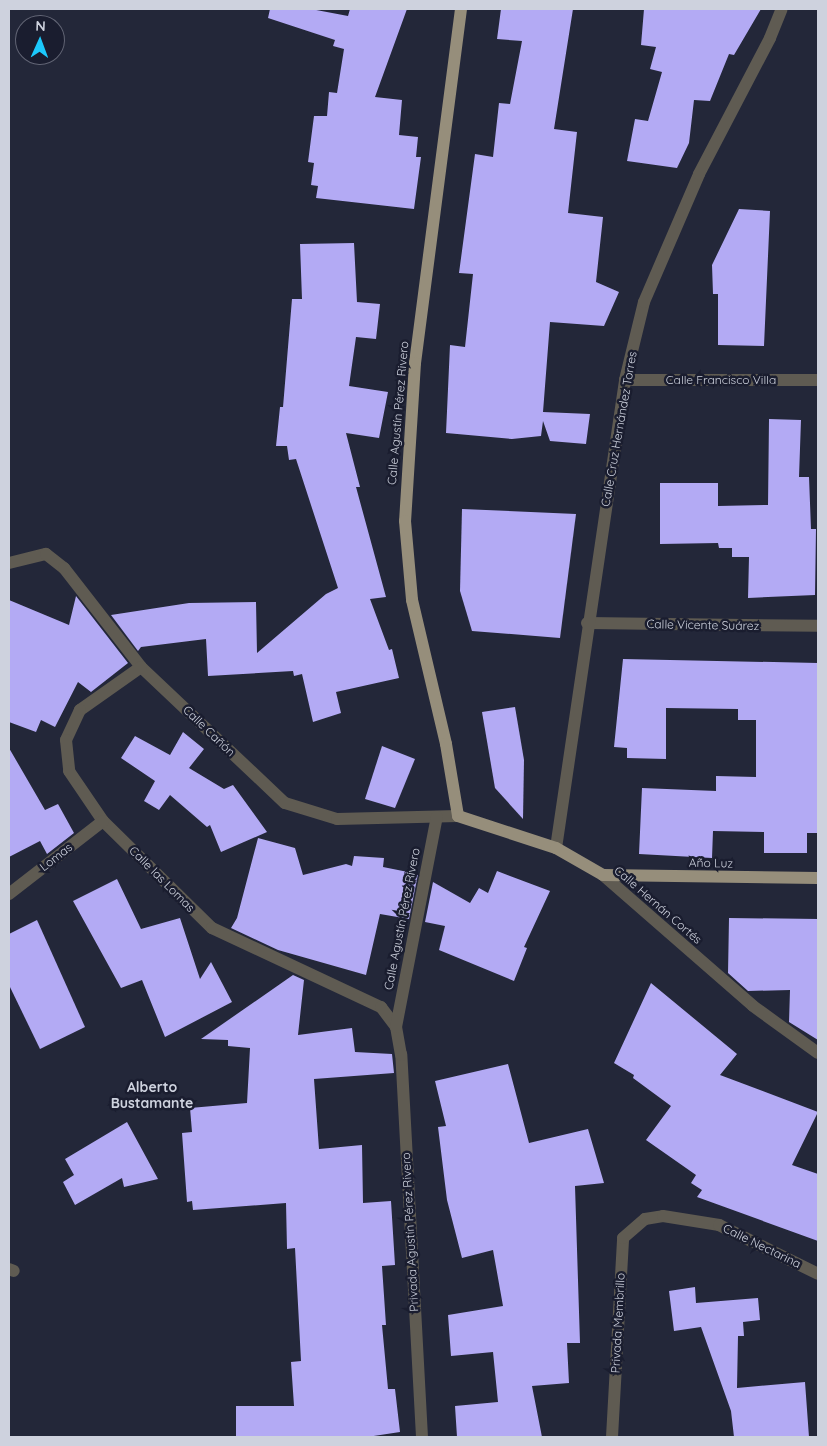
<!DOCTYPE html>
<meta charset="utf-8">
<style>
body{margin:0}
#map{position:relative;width:827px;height:1446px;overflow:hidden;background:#232739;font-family:Quicksand,sans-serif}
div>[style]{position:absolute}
.building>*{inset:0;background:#b3aaf4}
.minor>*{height:12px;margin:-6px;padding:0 6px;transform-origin:6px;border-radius:6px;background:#5f5b52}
.major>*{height:12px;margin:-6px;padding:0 6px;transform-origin:6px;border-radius:6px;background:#968e7b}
span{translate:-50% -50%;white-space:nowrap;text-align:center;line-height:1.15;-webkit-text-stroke:5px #1a1d2f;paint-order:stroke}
.street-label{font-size:12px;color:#ced2de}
.neighbourhood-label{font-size:14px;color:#ced2de;font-weight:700}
.frame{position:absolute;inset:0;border:10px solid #ced2de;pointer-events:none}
.north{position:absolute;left:15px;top:15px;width:50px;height:50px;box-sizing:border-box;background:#1a1d2f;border:1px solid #626575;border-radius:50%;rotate:2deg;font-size:14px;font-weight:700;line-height:20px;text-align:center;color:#ced2de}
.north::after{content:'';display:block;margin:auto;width:18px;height:22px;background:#1cc9fc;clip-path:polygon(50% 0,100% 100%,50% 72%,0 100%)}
</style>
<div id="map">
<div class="building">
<i style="clip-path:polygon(270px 9px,311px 9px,348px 16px,350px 9px,407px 9px,375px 97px,402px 100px,399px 135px,418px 137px,416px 157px,421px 157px,414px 209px,316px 198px,318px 186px,311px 185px,314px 163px,308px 162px,314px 116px,327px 116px,329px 92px,337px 93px,344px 49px,333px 46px,335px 40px,268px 18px)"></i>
<i style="clip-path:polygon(501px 9px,573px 9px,554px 129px,577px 132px,568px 213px,603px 217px,596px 282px,619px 292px,604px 326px,550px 322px,543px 412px,590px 414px,586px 444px,550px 441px,543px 421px,541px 436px,512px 439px,446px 433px,450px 345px,465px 347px,473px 274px,459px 273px,475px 154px,493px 157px,499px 103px,510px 104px,522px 41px,497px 39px)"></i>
<i style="clip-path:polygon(644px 9px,761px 9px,734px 55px,729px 54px,710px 101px,694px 100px,689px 143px,677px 168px,627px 161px,635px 119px,648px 121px,662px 72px,650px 69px,656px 47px,641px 45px)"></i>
<i style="clip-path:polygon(739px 209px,770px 211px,764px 346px,718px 345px,718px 294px,713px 294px,712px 265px)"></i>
<i style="clip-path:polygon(354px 243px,357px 302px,380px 304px,376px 339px,356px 337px,349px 386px,388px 392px,379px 438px,346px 433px,360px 487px,356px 487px,386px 597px,370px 599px,389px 650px,392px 649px,399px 678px,336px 692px,341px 713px,313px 722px,302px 674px,294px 676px,293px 671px,208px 676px,206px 639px,141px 647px,138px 651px,111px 615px,189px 603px,256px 602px,257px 653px,326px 594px,338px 588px,296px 459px,289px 460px,287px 446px,276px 446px,280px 407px,283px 407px,292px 299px,302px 299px,300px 244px)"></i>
<i style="clip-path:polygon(769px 419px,801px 420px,799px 477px,809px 477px,811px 529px,816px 529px,815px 595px,748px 598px,749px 557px,732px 557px,732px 548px,719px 548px,718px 543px,660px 544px,660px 483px,718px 483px,718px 506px,768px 505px)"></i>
<i style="clip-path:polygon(462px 509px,576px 514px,560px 638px,472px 631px,460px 591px)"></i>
<i style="clip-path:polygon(76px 596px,128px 663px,91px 692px,78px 682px,55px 727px,41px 720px,36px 732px,9px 722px,9px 600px,69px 625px)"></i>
<i style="clip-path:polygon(623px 659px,818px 663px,818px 820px,817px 833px,807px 833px,807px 853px,764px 853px,764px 832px,713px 831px,712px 858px,639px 854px,642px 788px,716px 791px,716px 776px,756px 777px,756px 720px,738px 720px,738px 709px,666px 708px,666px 759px,627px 758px,627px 748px,614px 747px)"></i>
<i style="clip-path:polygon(515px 707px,524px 760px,523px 819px,495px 788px,482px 712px)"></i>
<i style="clip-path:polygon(183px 732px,204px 749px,189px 768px,224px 789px,233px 785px,267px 832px,221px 852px,210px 825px,207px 827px,170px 795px,159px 810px,144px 801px,155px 781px,121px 758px,135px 736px,170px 755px)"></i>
<i style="clip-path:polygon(382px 746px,415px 759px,395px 808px,365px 799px)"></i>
<i style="clip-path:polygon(9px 748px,45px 810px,58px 804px,74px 833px,47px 854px,40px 841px,9px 857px)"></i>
<i style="clip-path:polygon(258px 838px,295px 848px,303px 875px,346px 864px,352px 866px,354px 856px,384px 858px,383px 867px,418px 874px,409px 919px,380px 914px,366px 975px,278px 950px,231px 928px,237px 918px)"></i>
<i style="clip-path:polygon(497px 871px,550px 891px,524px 947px,527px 948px,514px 981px,439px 950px,445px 926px,425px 922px,433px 882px,470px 903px,479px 888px,488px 893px)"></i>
<i style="clip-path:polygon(117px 879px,141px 929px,180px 918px,200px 979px,211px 962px,232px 1002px,165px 1037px,142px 980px,121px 988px,73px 901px)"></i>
<i style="clip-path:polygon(729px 918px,818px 919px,818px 1040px,789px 1022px,790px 990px,748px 991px,728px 973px)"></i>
<i style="clip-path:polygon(37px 920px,85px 1027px,40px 1049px,9px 985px,9px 934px)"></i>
<i style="clip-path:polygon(293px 975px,304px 980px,298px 1035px,352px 1028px,355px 1052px,392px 1054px,394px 1073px,314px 1079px,319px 1149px,362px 1145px,363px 1203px,391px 1201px,395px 1265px,382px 1266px,386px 1325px,382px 1325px,388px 1389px,395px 1389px,400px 1432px,367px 1437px,236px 1437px,236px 1406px,294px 1406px,291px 1362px,301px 1361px,295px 1248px,287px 1249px,286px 1203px,193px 1210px,192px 1201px,187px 1202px,182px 1133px,192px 1132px,190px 1108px,247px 1103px,250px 1048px,228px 1046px,228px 1040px,201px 1039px)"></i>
<i style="clip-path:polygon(651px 983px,737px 1054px,720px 1075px,818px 1112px,792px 1165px,818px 1174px,818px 1241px,697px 1197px,702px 1190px,691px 1183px,696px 1175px,646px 1140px,671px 1106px,633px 1078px,634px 1075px,614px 1063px)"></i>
<i style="clip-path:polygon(508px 1064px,529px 1143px,588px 1129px,604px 1183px,575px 1186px,580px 1343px,567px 1343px,569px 1383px,532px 1386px,542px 1437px,457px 1437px,455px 1406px,498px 1402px,493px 1352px,451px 1356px,448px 1315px,503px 1306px,493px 1250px,462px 1258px,447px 1200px,438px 1127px,446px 1126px,435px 1081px)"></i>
<i style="clip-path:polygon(127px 1122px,158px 1179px,124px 1187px,122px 1178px,75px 1205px,63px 1182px,74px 1175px,65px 1159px)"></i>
<i style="clip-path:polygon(695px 1287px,696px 1303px,758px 1298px,760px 1320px,743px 1322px,744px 1336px,738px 1336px,737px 1388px,805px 1382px,809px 1437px,734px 1437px,731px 1411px,701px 1327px,674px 1331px,669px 1291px)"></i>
</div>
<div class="minor">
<i style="left:625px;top:380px;width:193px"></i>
<i style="left:9px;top:563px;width:38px;rotate:-14deg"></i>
<i style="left:46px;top:554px;width:23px;rotate:38deg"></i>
<i style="left:64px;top:568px;width:125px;rotate:52.1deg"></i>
<i style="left:141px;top:667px;width:198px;rotate:43.4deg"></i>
<i style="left:285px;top:803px;width:54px;rotate:17.1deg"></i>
<i style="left:337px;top:819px;width:121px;rotate:-1.4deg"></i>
<i style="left:587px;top:623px;width:231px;rotate:0.7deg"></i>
<i style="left:141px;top:667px;width:75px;rotate:144.8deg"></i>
<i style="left:80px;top:710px;width:33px;rotate:115deg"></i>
<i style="left:66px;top:740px;width:31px;rotate:84deg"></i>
<i style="left:69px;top:771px;width:60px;rotate:55.8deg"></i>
<i style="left:103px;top:821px;width:153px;rotate:44.5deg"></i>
<i style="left:212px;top:928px;width:187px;rotate:25.1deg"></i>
<i style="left:381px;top:1007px;width:25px;rotate:53deg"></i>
<i style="left:556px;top:848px;width:473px;rotate:-81.6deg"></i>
<i style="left:625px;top:380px;width:80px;rotate:-76.3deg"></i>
<i style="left:644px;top:302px;width:139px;rotate:-66.7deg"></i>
<i style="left:699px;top:174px;width:153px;rotate:-62.4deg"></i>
<i style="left:770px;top:38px;width:31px;rotate:-68deg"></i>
<i style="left:603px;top:875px;width:199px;rotate:41.1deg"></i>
<i style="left:753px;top:1006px;width:80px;rotate:35.9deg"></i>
<i style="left:9px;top:894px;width:119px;rotate:-37.8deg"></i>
<i style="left:9px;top:1269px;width:5px;rotate:22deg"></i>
<i style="left:422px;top:1437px;width:383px;rotate:-93.1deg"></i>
<i style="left:401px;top:1055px;width:28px;rotate:-100deg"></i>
<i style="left:396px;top:1027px;width:214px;rotate:-79deg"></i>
<i style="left:612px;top:1437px;width:199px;rotate:-86.8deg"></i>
<i style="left:623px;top:1238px;width:29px;rotate:-41deg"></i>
<i style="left:645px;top:1219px;width:18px;rotate:-9deg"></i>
<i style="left:663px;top:1216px;width:57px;rotate:9.1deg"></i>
<i style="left:719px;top:1225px;width:110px;rotate:26.3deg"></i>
</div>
<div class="major">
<i style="left:461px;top:9px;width:357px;rotate:97.4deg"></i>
<i style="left:415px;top:363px;width:158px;rotate:93.6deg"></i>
<i style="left:405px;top:521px;width:79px;rotate:84.9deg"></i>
<i style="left:412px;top:600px;width:148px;rotate:76.7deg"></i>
<i style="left:446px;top:744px;width:73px;rotate:80.5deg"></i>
<i style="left:458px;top:816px;width:103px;rotate:18.1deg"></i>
<i style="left:556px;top:848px;width:54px;rotate:29.9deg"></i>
<i style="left:603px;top:875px;width:215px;rotate:0.8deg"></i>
</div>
<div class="street-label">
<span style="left:721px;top:380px">Calle Francisco Villa</span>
<span style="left:398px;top:413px;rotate:-85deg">Calle Agustín Pérez Rivero</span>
<span style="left:619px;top:429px;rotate:-80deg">Calle Cruz Hernández Torres</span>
<span style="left:703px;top:625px;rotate:1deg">Calle Vicente Suárez</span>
<span style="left:209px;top:731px;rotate:44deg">Calle Cañón</span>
<span style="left:56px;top:857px;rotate:-38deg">Lomas</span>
<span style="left:711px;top:863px;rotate:1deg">Año Luz</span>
<span style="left:162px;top:879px;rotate:45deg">Calle las Lomas</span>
<span style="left:658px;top:905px;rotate:41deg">Calle Hernán Cortés</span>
<span style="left:402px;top:919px;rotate:-79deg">Calle Agustín Pérez Rivero</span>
<span style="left:410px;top:1232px;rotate:-93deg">Privada Agustín Pérez Rivero</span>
<span style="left:762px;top:1246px;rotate:26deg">Calle Nectarina</span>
<span style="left:618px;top:1323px;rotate:-87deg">Privada Membrillo</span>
</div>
<div class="neighbourhood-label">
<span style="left:152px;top:1095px">Alberto<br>Bustamante</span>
</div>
<div class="frame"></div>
<div class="north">N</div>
</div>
